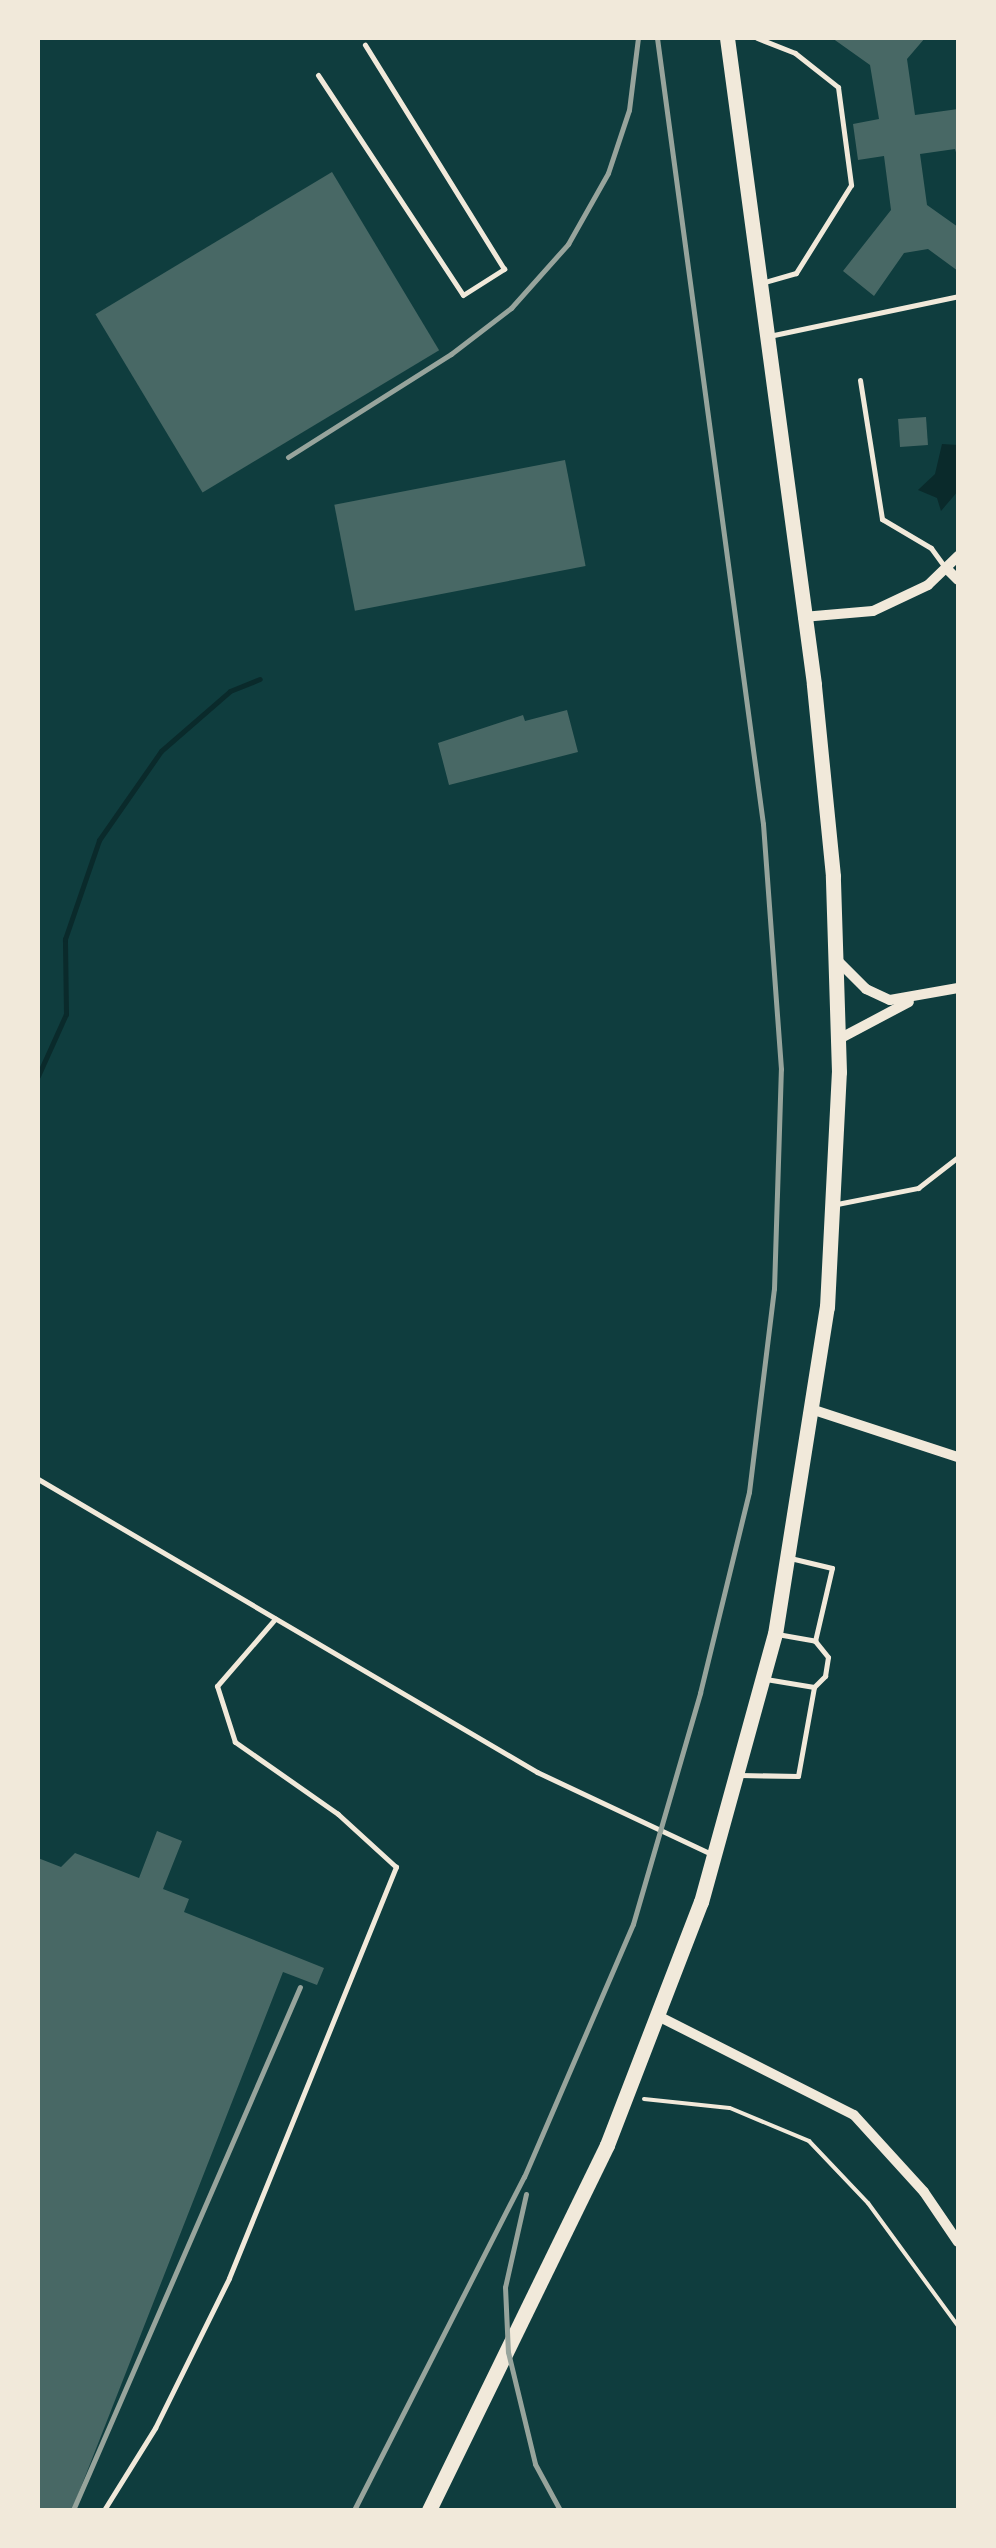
<!DOCTYPE html>
<style>
body{margin:0}
#map{position:relative;width:996px;height:2548px;overflow:hidden;background:#0f3d3e;font-family:Cabin,sans-serif}
div>[style]{position:absolute}
.water>*{inset:0;background:#0a2a2b}
.stream>*{height:5px;margin:-2.5px;padding:0 2.5px;transform-origin:2.5px;border-radius:2.5px;background:#0a2a2b}
.building>*{inset:0;background:#486865;transform-origin:0 0}
.path>*{height:4px;margin:-2px;padding:0 2px;transform-origin:2px;border-radius:2px;background:#f1e9da}
.service>*{height:5px;margin:-2.5px;padding:0 2.5px;transform-origin:2.5px;border-radius:2.5px;background:#f1e9da}
.minor>*{height:10px;margin:-5px;padding:0 5px;transform-origin:5px;border-radius:5px;background:#f1e9da}
.primary>*{height:15px;margin:-7.5px;padding:0 7.5px;transform-origin:7.5px;border-radius:7.5px;background:#f1e9da}
.rail>*{height:5px;margin:-2.5px;padding:0 2.5px;transform-origin:2.5px;border-radius:2.5px;background:#97a49c}
span{translate:-50% -50%;white-space:nowrap;text-align:center;line-height:1.15;-webkit-text-stroke:10px #f1e9da;paint-order:stroke}
.frame{position:absolute;inset:0;border:40px solid #f1e9da;pointer-events:none}
</style>
<div id="map">
<div class="water">
<i style="clip-path:polygon(942px 444px,958px 445px,958px 491px,941px 511px,937px 498px,918px 490px,935px 474px)"></i>
</div>
<div class="stream">
<i style="left:38px;top:1076px;width:68px;rotate:-65.7deg"></i>
<i style="left:66px;top:1014px;width:75px;rotate:-90.8deg"></i>
<i style="left:65px;top:939px;width:105px;rotate:-71deg"></i>
<i style="left:99px;top:840px;width:108px;rotate:-55.1deg"></i>
<i style="left:161px;top:751px;width:91px;rotate:-41deg"></i>
<i style="left:230px;top:691px;width:32px;rotate:-22deg"></i>
</div>
<div class="building">
<i style="clip-path:polygon(832px 38px,925px 38px,907px 59px,915px 115px,958px 109px,958px 159px,955px 149px,920px 154px,927px 205px,958px 227px,958px 271px,928px 249px,904px 253px,874px 296px,843px 271px,891px 210px,884px 156px,858px 160px,853px 124px,879px 119px,870px 65px)"></i>
<i style="left:332px;top:172px;width:208px;height:276px;rotate:59deg"></i>
<i style="left:926px;top:417px;width:28px;height:28px;rotate:86deg"></i>
<i style="left:565px;top:460px;width:108px;height:235px;rotate:79deg"></i>
<i style="clip-path:polygon(567px 710px,578px 752px,449px 785px,438px 743px,523px 715px,525px 721px)"></i>
<i style="clip-path:polygon(157px 1831px,182px 1841px,163px 1889px,189px 1899px,184px 1912px,324px 1968px,317px 1985px,283px 1972px,72px 2510px,38px 2510px,38px 1858px,61px 1867px,75px 1853px,139px 1878px)"></i>
</div>
<div class="path">
<i style="left:644px;top:2099px;width:86px;rotate:6deg"></i>
<i style="left:730px;top:2108px;width:86px;rotate:22.7deg"></i>
<i style="left:809px;top:2141px;width:86px;rotate:46.4deg"></i>
<i style="left:868px;top:2203px;width:152px;rotate:53.8deg"></i>
</div>
<div class="service">
<i style="left:757px;top:38px;width:41px;rotate:21.5deg"></i>
<i style="left:795px;top:53px;width:55px;rotate:38.3deg"></i>
<i style="left:838px;top:87px;width:99px;rotate:82.4deg"></i>
<i style="left:851px;top:185px;width:104px;rotate:122deg"></i>
<i style="left:796px;top:273px;width:33px;rotate:164deg"></i>
<i style="left:318px;top:75px;width:263px;rotate:56.6deg"></i>
<i style="left:463px;top:295px;width:49px;rotate:-32.4deg"></i>
<i style="left:504px;top:269px;width:264px;rotate:-121.8deg"></i>
<i style="left:769px;top:336px;width:193px;rotate:-11.9deg"></i>
<i style="left:860px;top:380px;width:141px;rotate:81deg"></i>
<i style="left:882px;top:519px;width:57px;rotate:30.6deg"></i>
<i style="left:931px;top:548px;width:22px;rotate:54deg"></i>
<i style="left:837px;top:1204px;width:83px;rotate:-11.2deg"></i>
<i style="left:918px;top:1188px;width:51px;rotate:-37.8deg"></i>
<i style="left:38px;top:1479px;width:579px;rotate:30.42deg"></i>
<i style="left:537px;top:1772px;width:195px;rotate:25.2deg"></i>
<i style="left:777px;top:1634px;width:39px;rotate:10deg"></i>
<i style="left:815px;top:1641px;width:75px;rotate:-76.9deg"></i>
<i style="left:832px;top:1568px;width:43px;rotate:-166.6deg"></i>
<i style="left:814px;top:1687px;width:16px;rotate:-45deg"></i>
<i style="left:825px;top:1676px;width:19px;rotate:-81deg"></i>
<i style="left:828px;top:1657px;width:21px;rotate:-129deg"></i>
<i style="left:740px;top:1775px;width:58px;rotate:1deg"></i>
<i style="left:798px;top:1776px;width:90px;rotate:-79.8deg"></i>
<i style="left:814px;top:1687px;width:49px;rotate:-170.5deg"></i>
<i style="left:104px;top:2510px;width:97px;rotate:-58.1deg"></i>
<i style="left:155px;top:2428px;width:167px;rotate:-63.7deg"></i>
<i style="left:229px;top:2278px;width:444px;rotate:-67.9deg"></i>
<i style="left:396px;top:1867px;width:79px;rotate:-137.6deg"></i>
<i style="left:338px;top:1814px;width:126px;rotate:-145deg"></i>
<i style="left:235px;top:1742px;width:59px;rotate:-107.8deg"></i>
<i style="left:217px;top:1686px;width:89px;rotate:-49.1deg"></i>
</div>
<div class="minor">
<i style="left:946px;top:568px;width:17px;rotate:45deg"></i>
<i style="left:803px;top:617px;width:70px;rotate:-4.9deg"></i>
<i style="left:873px;top:611px;width:61px;rotate:-25.3deg"></i>
<i style="left:928px;top:585px;width:42px;rotate:-44deg"></i>
<i style="left:838px;top:961px;width:40px;rotate:45deg"></i>
<i style="left:866px;top:989px;width:26px;rotate:25deg"></i>
<i style="left:890px;top:1000px;width:69px;rotate:-10deg"></i>
<i style="left:839px;top:1039px;width:79px;rotate:-27.9deg"></i>
<i style="left:814px;top:1410px;width:151px;rotate:18.1deg"></i>
<i style="left:660px;top:2017px;width:217px;rotate:26.8deg"></i>
<i style="left:854px;top:2115px;width:104px;rotate:47.7deg"></i>
<i style="left:924px;top:2192px;width:60px;rotate:55.8deg"></i>
</div>
<div class="primary">
<i style="left:429px;top:2510px;width:406px;rotate:-64deg"></i>
<i style="left:607px;top:2145px;width:261px;rotate:-68.9deg"></i>
<i style="left:701px;top:1902px;width:278px;rotate:-74.6deg"></i>
<i style="left:775px;top:1634px;width:331px;rotate:-81deg"></i>
<i style="left:827px;top:1307px;width:235px;rotate:-87.1deg"></i>
<i style="left:839px;top:1072px;width:196px;rotate:-91.8deg"></i>
<i style="left:833px;top:876px;width:193px;rotate:-95.7deg"></i>
<i style="left:814px;top:684px;width:652px;rotate:-97.67deg"></i>
</div>
<div class="rail">
<i style="left:288px;top:457px;width:193px;rotate:-32.3deg"></i>
<i style="left:451px;top:354px;width:76px;rotate:-37.5deg"></i>
<i style="left:511px;top:308px;width:86px;rotate:-48.3deg"></i>
<i style="left:568px;top:244px;width:81px;rotate:-60.6deg"></i>
<i style="left:608px;top:173px;width:66px;rotate:-71.6deg"></i>
<i style="left:629px;top:110px;width:73px;rotate:-82.9deg"></i>
<i style="left:526px;top:2194px;width:95px;rotate:102.7deg"></i>
<i style="left:505px;top:2287px;width:65px;rotate:87.4deg"></i>
<i style="left:508px;top:2352px;width:115px;rotate:76.4deg"></i>
<i style="left:535px;top:2464px;width:52px;rotate:61.5deg"></i>
<i style="left:73px;top:2510px;width:570px;rotate:-66.54deg"></i>
<i style="left:354px;top:2510px;width:374px;rotate:-63deg"></i>
<i style="left:524px;top:2177px;width:275px;rotate:-66.7deg"></i>
<i style="left:633px;top:1924px;width:241px;rotate:-73.8deg"></i>
<i style="left:700px;top:1693px;width:207px;rotate:-76.3deg"></i>
<i style="left:749px;top:1492px;width:205px;rotate:-83deg"></i>
<i style="left:774px;top:1289px;width:220px;rotate:-88.2deg"></i>
<i style="left:781px;top:1069px;width:246px;rotate:-94.2deg"></i>
<i style="left:763px;top:824px;width:793px;rotate:-97.68deg"></i>
</div>
<div class="frame"></div>
</div>
